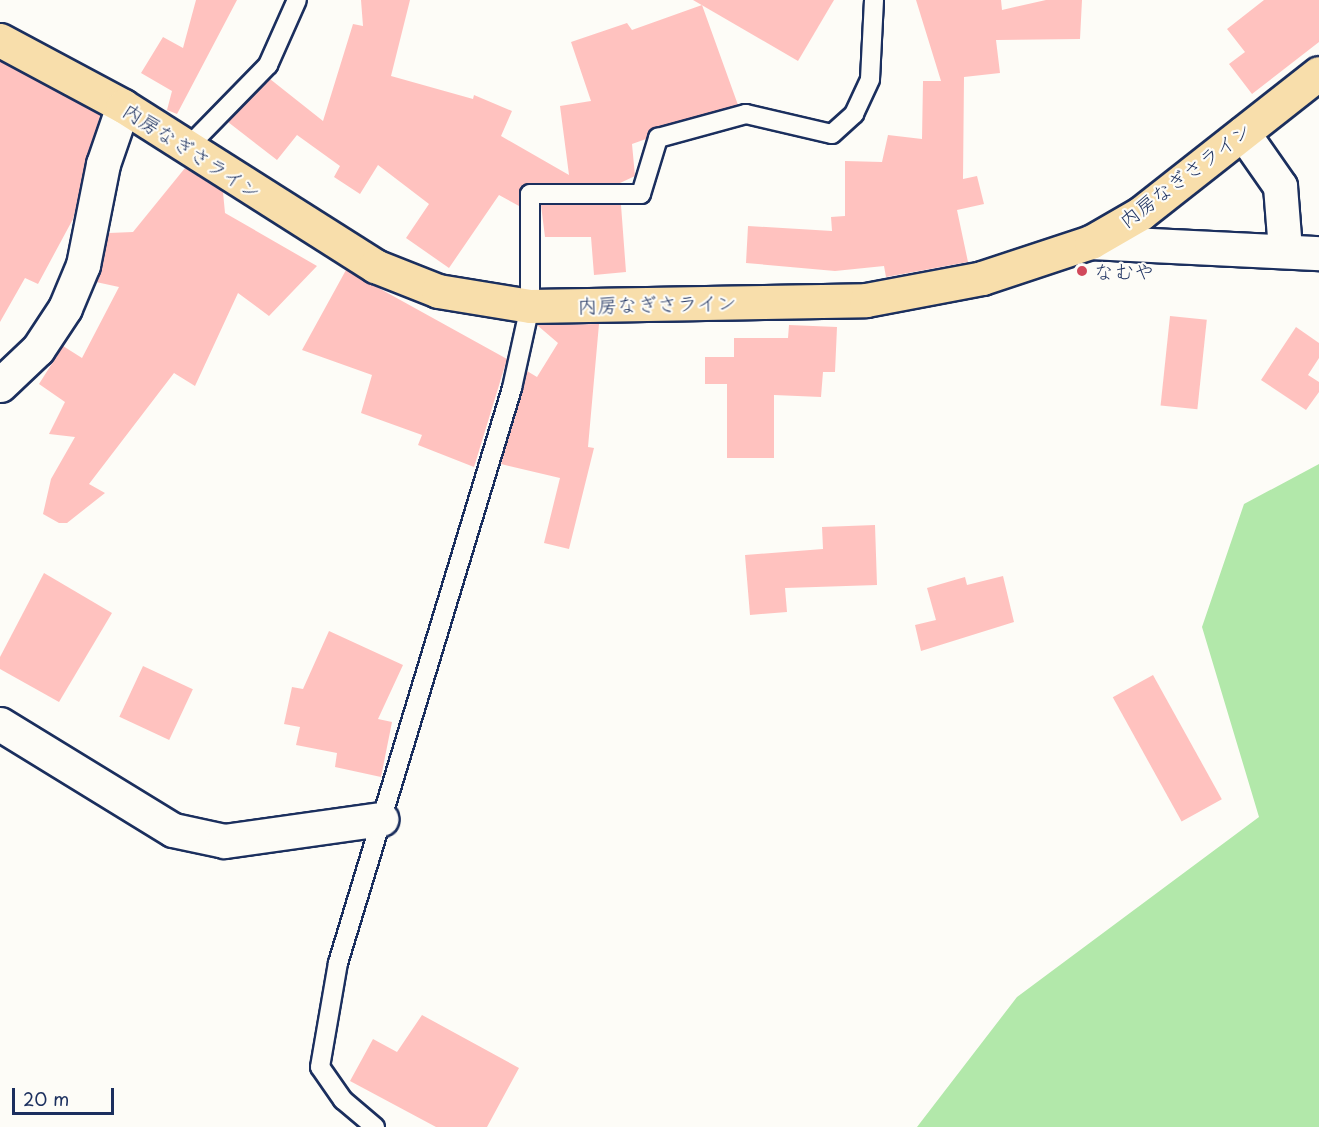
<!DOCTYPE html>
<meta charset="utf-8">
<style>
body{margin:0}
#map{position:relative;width:1319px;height:1127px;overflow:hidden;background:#fdfcf7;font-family:"Playpen Sans","Klee One",sans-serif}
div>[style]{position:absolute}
.green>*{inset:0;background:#b2e8aa}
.building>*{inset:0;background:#ffc2bf;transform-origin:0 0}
.roads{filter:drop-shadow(2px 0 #1b2f5e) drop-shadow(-2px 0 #1b2f5e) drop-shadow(0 2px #1b2f5e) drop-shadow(0 -2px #1b2f5e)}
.lane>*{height:18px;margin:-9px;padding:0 9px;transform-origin:9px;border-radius:9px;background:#fdfcf7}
.street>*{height:33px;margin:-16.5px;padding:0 16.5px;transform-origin:16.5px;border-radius:16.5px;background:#fdfcf7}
.highway>*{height:33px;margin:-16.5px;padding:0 16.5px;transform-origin:16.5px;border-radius:16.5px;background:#f8deab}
.dots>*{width:16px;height:16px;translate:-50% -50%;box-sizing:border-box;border:3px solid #fdfcf7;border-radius:50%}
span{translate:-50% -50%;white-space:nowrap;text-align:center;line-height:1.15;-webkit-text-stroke:4.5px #fdfcf7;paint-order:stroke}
.street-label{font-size:20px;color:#1b2f5e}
.poi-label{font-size:20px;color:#1b2f5e}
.left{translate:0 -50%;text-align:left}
.scale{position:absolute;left:12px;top:1088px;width:102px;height:27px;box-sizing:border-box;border:3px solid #1b2f5e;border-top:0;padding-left:8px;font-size:18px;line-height:21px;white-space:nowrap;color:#1b2f5e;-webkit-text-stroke:4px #fdfcf7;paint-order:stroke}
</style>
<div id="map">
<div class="green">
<i style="clip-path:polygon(1319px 464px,1319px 1127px,917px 1127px,1017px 997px,1259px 817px,1202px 627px,1244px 504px)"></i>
</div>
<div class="building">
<i style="clip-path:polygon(196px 0,237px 0,177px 114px,167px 110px,172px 91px,141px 73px,163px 37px,183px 48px)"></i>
<i style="clip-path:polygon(361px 0,410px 0,391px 76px,473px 99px,474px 95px,512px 111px,501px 136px,569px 175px,560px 106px,591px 101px,571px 42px,627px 23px,632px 30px,702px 5px,738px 105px,651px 130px,646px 139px,632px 144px,635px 176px,620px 183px,529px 183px,520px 189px,519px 206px,499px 195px,449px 268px,406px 238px,429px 204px,378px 165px,360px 194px,334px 177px,340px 166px,297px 135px,277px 160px,228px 122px,270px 79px,323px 121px,353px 24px,363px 26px)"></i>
<i style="clip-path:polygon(693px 0,834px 0,798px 61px)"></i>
<i style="clip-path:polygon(916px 0,1001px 0,1002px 10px,1046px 0,1082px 0,1080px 39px,996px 40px,1000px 73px,964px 77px,963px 179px,977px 176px,984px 204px,957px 210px,968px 262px,886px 277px,884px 266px,835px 271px,746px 263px,748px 226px,832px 231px,831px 217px,845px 216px,845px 161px,882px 162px,888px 135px,922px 139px,923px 81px,941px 81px)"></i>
<i style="clip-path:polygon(1264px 0,1319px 0,1319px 42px,1252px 94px,1229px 64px,1245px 52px,1227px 29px)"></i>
<i style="clip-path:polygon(0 61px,100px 115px,73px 219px,38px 284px,25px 278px,0 322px)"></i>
<i style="clip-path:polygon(185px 168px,223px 192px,225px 213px,317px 266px,269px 316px,238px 293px,195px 386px,174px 373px,89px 484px,105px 493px,67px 523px,59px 523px,43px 514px,51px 479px,75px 437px,49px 434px,65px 402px,39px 384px,63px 346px,82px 358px,119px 287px,96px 282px,109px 233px,133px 232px)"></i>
<i style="clip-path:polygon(541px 205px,621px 205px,626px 272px,594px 275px,591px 237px,545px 237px)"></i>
<i style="clip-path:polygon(346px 270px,507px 359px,474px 467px,418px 445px,422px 435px,361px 413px,372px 375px,302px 350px)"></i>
<i style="left:1170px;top:316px;width:37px;height:90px;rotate:6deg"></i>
<i style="clip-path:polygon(599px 324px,588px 447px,594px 448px,569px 549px,544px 543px,560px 478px,501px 464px,527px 371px,537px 377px,558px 343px,537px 325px)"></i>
<i style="clip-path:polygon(789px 325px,837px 327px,835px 372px,823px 372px,821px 397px,774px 395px,774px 458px,727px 458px,727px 384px,705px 384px,705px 357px,734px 357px,734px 338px,788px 338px)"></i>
<i style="clip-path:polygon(1296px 327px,1319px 343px,1319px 358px,1308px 375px,1319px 382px,1319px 392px,1306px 410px,1261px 380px)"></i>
<i style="clip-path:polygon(875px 525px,877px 585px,785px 588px,787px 612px,750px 615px,745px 555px,823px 549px,822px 527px)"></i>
<i style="clip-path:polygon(44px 573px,112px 613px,59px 702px,0 669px,0 657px)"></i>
<i style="clip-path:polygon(1003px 576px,1014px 622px,921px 651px,915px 625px,936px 620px,927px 588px,965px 577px,967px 585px)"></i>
<i style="clip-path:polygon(329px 631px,403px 665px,378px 719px,392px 722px,381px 777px,335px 767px,337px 753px,296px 745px,300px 727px,284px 724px,292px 687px,303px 689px)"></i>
<i style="left:143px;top:666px;width:55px;height:56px;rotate:25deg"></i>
<i style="left:1153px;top:675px;width:142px;height:46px;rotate:61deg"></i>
<i style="clip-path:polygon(422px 1015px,519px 1068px,487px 1127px,436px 1127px,350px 1081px,373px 1039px,397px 1052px)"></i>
</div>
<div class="roads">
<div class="lane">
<i style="left:188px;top:147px;width:115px;rotate:-45.7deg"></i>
<i style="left:268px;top:65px;width:71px;rotate:-66deg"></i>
<i style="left:375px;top:1127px;width:42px;rotate:-139.8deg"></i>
<i style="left:343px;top:1100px;width:40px;rotate:-124.9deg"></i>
<i style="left:320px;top:1067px;width:106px;rotate:-80.2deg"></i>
<i style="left:338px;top:963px;width:601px;rotate:-73.16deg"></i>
<i style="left:512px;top:388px;width:84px;rotate:-77.6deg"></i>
<i style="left:530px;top:306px;width:112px;rotate:-90deg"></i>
<i style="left:530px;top:194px;width:111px"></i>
<i style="left:641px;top:194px;width:59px;rotate:-73.1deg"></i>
<i style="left:658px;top:138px;width:91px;rotate:-15.3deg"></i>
<i style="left:746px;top:114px;width:88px;rotate:13.1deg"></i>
<i style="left:832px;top:134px;width:30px;rotate:-42deg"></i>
<i style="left:854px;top:114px;width:38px;rotate:-65deg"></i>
<i style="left:870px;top:79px;width:79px;rotate:-87.1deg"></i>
</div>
<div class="street">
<i style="left:1243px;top:133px;width:65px;rotate:55.1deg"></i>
<i style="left:1280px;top:186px;width:64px;rotate:85.5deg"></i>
<i style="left:1091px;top:242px;width:228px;rotate:2.8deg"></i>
<i style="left:0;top:385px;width:52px;rotate:-43.5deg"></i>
<i style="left:38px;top:349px;width:49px;rotate:-56.6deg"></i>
<i style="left:65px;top:308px;width:47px;rotate:-67.3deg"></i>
<i style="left:83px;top:265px;width:103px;rotate:-78.8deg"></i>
<i style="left:103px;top:164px;width:61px;rotate:-71deg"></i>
<i style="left:0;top:724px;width:203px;rotate:31.5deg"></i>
<i style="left:173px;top:830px;width:52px;rotate:12.2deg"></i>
<i style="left:224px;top:841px;width:159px;rotate:-8deg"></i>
</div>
<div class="highway">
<i style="left:0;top:40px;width:140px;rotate:28.2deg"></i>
<i style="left:123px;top:106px;width:299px;rotate:32.4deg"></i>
<i style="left:375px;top:266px;width:68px;rotate:21.6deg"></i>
<i style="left:438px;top:291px;width:93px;rotate:9.3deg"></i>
<i style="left:530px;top:306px;width:336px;rotate:-1deg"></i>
<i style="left:866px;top:300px;width:118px;rotate:-10.7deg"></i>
<i style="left:982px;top:278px;width:115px;rotate:-18.3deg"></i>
<i style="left:1091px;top:242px;width:58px;rotate:-30.1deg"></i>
<i style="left:1141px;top:213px;width:226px;rotate:-38.2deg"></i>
</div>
</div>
<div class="dots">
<i style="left:1082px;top:271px;background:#d1495b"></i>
</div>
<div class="street-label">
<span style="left:192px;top:151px;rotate:33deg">内房なぎさライン</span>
<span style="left:1185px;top:175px;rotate:-37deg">内房なぎさライン</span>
<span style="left:657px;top:304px;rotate:-1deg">内房なぎさライン</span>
</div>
<div class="poi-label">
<span class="left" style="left:1094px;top:271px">なむや</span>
</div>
<div class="scale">20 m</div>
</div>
